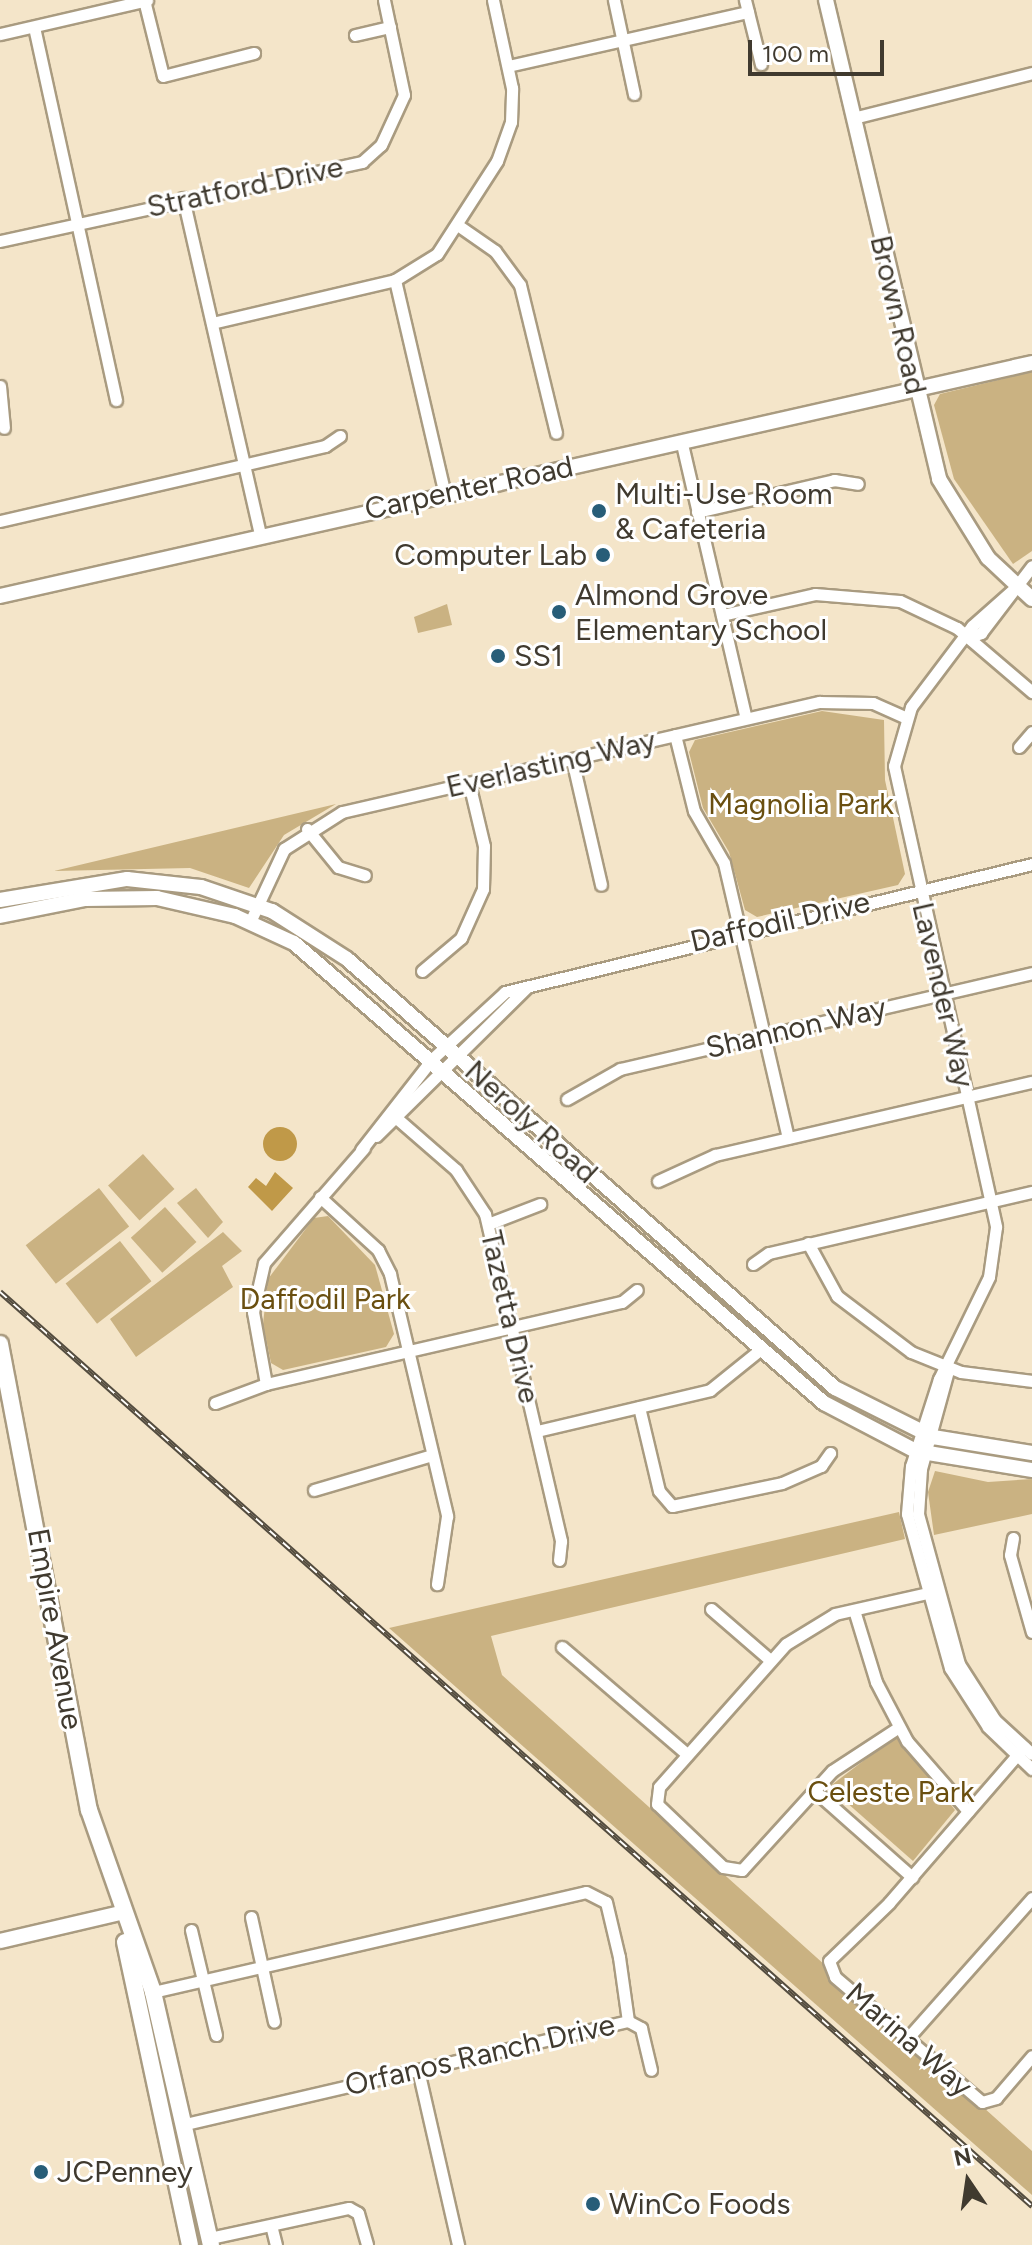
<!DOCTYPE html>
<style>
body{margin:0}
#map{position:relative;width:1032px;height:2245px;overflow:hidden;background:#f4e5c9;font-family:Figtree,sans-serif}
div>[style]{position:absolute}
.green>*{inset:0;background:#cab282;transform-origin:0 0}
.water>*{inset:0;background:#c09948}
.round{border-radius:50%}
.roads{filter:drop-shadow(2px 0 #a99b80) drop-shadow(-2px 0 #a99b80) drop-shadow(0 2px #a99b80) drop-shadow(0 -2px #a99b80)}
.minor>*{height:11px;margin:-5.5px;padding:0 5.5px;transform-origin:5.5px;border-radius:5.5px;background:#fff}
.tertiary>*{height:14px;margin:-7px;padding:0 7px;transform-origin:7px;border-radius:7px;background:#fff}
.secondary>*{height:16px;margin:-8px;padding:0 8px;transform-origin:8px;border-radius:8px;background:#fff}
.rail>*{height:6px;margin-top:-3px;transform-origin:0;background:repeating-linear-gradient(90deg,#fff 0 9px,#534c3f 0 18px);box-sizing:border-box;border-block:2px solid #534c3f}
.dots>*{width:22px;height:22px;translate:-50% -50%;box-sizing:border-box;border:4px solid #fff;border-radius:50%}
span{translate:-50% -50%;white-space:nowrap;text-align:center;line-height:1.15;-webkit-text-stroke:6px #fff;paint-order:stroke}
.street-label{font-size:30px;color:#403a2f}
.poi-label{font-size:30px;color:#403a2f}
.left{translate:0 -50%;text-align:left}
.right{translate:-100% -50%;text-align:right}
.park-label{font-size:30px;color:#6a4f10}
.north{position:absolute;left:928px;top:2141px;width:80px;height:80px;-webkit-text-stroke:6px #fff;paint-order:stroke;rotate:347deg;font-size:22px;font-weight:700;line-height:32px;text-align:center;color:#403a2f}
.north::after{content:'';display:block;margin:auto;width:28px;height:36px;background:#403a2f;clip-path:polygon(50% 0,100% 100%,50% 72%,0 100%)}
.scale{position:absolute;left:748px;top:40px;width:136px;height:36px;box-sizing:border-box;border:4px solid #403a2f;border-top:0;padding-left:10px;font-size:24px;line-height:28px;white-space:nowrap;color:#403a2f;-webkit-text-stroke:6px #fff;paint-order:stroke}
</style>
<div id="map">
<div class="green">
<i style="clip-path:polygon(1032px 372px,1032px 551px,1013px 564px,954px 479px,934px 405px,940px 394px)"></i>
<i style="clip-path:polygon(447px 604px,452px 625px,418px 633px,414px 617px)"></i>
<i style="clip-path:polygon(822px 711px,884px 720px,885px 780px,905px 874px,898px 885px,757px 917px,745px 910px,729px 852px,703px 808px,689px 752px,695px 740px)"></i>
<i style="clip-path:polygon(336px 804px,284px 835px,249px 888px,190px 868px,54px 871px)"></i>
<i style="left:143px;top:1154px;width:47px;height:47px;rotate:48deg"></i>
<i style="left:99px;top:1188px;width:49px;height:93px;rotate:52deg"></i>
<i style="clip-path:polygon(196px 1188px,223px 1222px,208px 1238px,177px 1203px)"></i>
<i style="left:165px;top:1207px;width:47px;height:46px;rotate:48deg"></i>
<i style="clip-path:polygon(328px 1216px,375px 1265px,394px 1334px,386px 1347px,283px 1370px,271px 1363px,263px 1324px,268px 1279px,314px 1218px)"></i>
<i style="clip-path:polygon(223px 1232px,242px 1251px,222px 1266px,233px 1287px,136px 1357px,110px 1319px)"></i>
<i style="left:120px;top:1241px;width:51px;height:69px;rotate:52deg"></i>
<i style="clip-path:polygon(935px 1471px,988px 1482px,1032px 1479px,1032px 1514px,934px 1535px,928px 1492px)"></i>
<i style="clip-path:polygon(899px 1512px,905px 1539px,491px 1636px,502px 1675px,1032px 2151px,1032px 2195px,389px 1628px)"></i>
<i style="clip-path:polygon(896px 1736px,955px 1810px,913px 1861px,829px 1787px)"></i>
</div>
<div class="water">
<i class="round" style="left:263px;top:1127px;width:34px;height:34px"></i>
<i style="clip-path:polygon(275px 1172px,293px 1188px,272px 1211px,248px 1187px,256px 1178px,266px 1186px)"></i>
</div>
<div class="roads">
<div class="minor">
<i style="left:144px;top:0;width:78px;rotate:76deg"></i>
<i style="left:163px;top:76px;width:94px;rotate:-14.2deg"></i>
<i style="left:614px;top:0;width:96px;rotate:78deg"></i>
<i style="left:745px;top:0;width:66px;rotate:76deg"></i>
<i style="left:34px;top:27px;width:382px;rotate:77.6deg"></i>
<i style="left:0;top:34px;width:151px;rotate:-13deg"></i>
<i style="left:355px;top:35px;width:36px;rotate:-13deg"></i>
<i style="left:508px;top:66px;width:246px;rotate:-12.7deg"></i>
<i style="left:853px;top:118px;width:185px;rotate:-14.1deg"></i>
<i style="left:183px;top:198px;width:346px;rotate:77.1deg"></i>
<i style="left:459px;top:226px;width:44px;rotate:34.8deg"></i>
<i style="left:495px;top:251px;width:42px;rotate:53.7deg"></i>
<i style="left:520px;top:285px;width:152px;rotate:76.3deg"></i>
<i style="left:0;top:241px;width:371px;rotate:-12.3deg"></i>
<i style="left:362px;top:162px;width:25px;rotate:-42deg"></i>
<i style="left:381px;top:145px;width:55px;rotate:-65.3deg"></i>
<i style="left:404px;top:95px;width:97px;rotate:-101.9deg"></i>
<i style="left:395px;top:280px;width:221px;rotate:76.9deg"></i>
<i style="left:212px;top:323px;width:188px;rotate:-13.2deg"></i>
<i style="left:395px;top:280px;width:49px;rotate:-31.8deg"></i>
<i style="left:437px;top:254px;width:111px;rotate:-57.2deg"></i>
<i style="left:497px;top:161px;width:41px;rotate:-70.3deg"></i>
<i style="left:511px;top:122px;width:34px;rotate:-88deg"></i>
<i style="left:512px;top:88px;width:90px;rotate:-102.2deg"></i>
<i style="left:0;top:386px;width:42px;rotate:84.6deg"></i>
<i style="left:682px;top:444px;width:281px;rotate:76.9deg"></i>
<i style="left:697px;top:512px;width:141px;rotate:-13.1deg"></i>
<i style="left:834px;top:480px;width:24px;rotate:9deg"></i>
<i style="left:0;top:521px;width:334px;rotate:-13deg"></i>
<i style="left:325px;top:446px;width:18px;rotate:-34deg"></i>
<i style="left:1017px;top:586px;width:60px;rotate:138.4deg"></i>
<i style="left:972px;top:626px;width:101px;rotate:127deg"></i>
<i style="left:911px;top:707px;width:61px;rotate:106.1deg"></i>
<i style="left:894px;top:766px;width:472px;rotate:77.5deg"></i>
<i style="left:996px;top:1227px;width:50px;rotate:98deg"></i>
<i style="left:989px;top:1277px;width:114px;rotate:116.1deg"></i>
<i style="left:939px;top:1379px;width:91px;rotate:107.8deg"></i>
<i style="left:911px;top:1466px;width:48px;rotate:94.8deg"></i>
<i style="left:907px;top:1514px;width:160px;rotate:74.4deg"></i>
<i style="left:950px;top:1668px;width:70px;rotate:57.2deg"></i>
<i style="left:988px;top:1727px;width:61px;rotate:43.7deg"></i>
<i style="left:722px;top:615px;width:95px;rotate:-12.7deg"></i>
<i style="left:815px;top:594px;width:85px;rotate:4.7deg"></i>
<i style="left:900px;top:601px;width:63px;rotate:25.3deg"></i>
<i style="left:957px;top:628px;width:99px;rotate:40.5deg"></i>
<i style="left:969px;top:637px;width:13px;rotate:-18deg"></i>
<i style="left:981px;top:633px;width:84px;rotate:-52.7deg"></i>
<i style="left:675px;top:735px;width:78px;rotate:76deg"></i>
<i style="left:694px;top:811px;width:60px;rotate:60deg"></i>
<i style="left:724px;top:863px;width:282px;rotate:76.9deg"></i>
<i style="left:1019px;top:747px;width:20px;rotate:-49deg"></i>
<i style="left:572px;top:759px;width:129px;rotate:77deg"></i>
<i style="left:307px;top:829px;width:49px;rotate:50.8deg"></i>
<i style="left:338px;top:867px;width:28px;rotate:17deg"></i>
<i style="left:250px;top:922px;width:81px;rotate:-65deg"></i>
<i style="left:284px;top:849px;width:69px;rotate:-32.5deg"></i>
<i style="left:342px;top:812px;width:490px;rotate:-13deg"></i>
<i style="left:819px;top:702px;width:54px;rotate:1.1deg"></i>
<i style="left:873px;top:703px;width:36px;rotate:24deg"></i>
<i style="left:422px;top:971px;width:51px;rotate:-40.2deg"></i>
<i style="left:461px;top:938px;width:54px;rotate:-65.8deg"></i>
<i style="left:483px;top:889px;width:43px;rotate:-88.7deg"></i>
<i style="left:484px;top:846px;width:65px;rotate:-103.4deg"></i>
<i style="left:567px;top:1099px;width:61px;rotate:-29.5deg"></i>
<i style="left:620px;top:1069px;width:423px;rotate:-13.1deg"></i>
<i style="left:393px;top:1115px;width:84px;rotate:41.1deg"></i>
<i style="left:456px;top:1170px;width:53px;rotate:56.6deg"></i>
<i style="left:485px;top:1214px;width:336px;rotate:76.9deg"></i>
<i style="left:561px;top:1541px;width:19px;rotate:96deg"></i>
<i style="left:376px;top:1136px;width:211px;rotate:-44.6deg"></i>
<i style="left:361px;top:1150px;width:115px;rotate:-52deg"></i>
<i style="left:432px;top:1059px;width:99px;rotate:-42.5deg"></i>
<i style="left:505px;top:992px;width:542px;rotate:-13.65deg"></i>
<i style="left:658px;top:1181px;width:63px;rotate:-24.5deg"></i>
<i style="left:715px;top:1155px;width:325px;rotate:-13deg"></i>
<i style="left:320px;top:1197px;width:79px;rotate:42.4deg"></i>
<i style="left:378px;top:1250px;width:27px;rotate:63deg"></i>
<i style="left:390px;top:1274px;width:249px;rotate:76.7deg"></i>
<i style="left:447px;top:1516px;width:69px;rotate:98.4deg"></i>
<i style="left:488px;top:1224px;width:56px;rotate:-21deg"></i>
<i style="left:808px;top:1243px;width:60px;rotate:61.3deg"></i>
<i style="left:837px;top:1296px;width:93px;rotate:37.1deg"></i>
<i style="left:911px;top:1352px;width:54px;rotate:21.8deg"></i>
<i style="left:961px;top:1372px;width:72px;rotate:7.2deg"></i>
<i style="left:753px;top:1264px;width:19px;rotate:-35deg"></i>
<i style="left:769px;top:1253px;width:270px;rotate:-13.1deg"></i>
<i style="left:949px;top:1367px;width:106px;rotate:105.4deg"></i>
<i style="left:921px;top:1469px;width:45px;rotate:93.8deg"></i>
<i style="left:918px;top:1514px;width:156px;rotate:74.7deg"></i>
<i style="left:959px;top:1664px;width:67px;rotate:57.3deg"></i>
<i style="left:995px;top:1720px;width:50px;rotate:42.6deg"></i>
<i style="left:266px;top:1384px;width:73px;rotate:-100.2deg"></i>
<i style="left:253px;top:1312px;width:50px;rotate:-77.3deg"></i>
<i style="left:264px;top:1263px;width:152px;rotate:-49deg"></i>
<i style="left:215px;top:1403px;width:54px;rotate:-20.4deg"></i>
<i style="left:266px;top:1384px;width:365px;rotate:-13deg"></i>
<i style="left:622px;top:1302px;width:19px;rotate:-39deg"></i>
<i style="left:639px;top:1407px;width:86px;rotate:76.6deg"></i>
<i style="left:659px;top:1491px;width:20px;rotate:49deg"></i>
<i style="left:672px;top:1506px;width:112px;rotate:-11.8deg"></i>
<i style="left:782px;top:1483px;width:43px;rotate:-23.6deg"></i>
<i style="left:821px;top:1466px;width:16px;rotate:-55deg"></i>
<i style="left:537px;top:1431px;width:178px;rotate:-13.3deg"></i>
<i style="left:710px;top:1390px;width:67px;rotate:-38.9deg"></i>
<i style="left:314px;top:1490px;width:123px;rotate:-16.5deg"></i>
<i style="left:1013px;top:1538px;width:17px;rotate:100deg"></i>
<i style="left:1010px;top:1555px;width:80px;rotate:74.1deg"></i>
<i style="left:711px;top:1609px;width:78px;rotate:40.8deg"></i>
<i style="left:854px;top:1610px;width:75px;rotate:73deg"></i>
<i style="left:876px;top:1682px;width:67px;rotate:62.3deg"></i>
<i style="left:907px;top:1741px;width:93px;rotate:48.9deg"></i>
<i style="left:562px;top:1647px;width:165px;rotate:40.6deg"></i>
<i style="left:899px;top:1727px;width:80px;rotate:146.7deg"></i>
<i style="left:832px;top:1771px;width:134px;rotate:132.3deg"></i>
<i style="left:742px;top:1870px;width:19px;rotate:-171deg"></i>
<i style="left:723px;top:1867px;width:91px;rotate:-136.3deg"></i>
<i style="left:657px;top:1804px;width:17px;rotate:-83deg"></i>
<i style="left:659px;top:1787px;width:191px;rotate:-48.4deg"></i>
<i style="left:786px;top:1644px;width:57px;rotate:-31.5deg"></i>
<i style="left:835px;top:1614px;width:104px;rotate:-12.8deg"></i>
<i style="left:1024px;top:1747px;width:206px;rotate:130.9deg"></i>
<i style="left:889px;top:1903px;width:83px;rotate:136deg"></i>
<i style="left:829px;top:1961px;width:17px;rotate:69deg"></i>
<i style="left:835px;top:1977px;width:193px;rotate:40.4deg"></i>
<i style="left:982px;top:2102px;width:15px;rotate:-16deg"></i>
<i style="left:996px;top:2098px;width:55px;rotate:-49.4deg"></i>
<i style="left:815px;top:1791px;width:130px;rotate:41.6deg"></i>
<i style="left:251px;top:1917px;width:107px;rotate:77.6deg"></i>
<i style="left:191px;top:1930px;width:108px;rotate:76.6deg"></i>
<i style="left:153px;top:1992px;width:444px;rotate:-13deg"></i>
<i style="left:586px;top:1892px;width:22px;rotate:27deg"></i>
<i style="left:606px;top:1902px;width:57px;rotate:76.7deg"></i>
<i style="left:619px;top:1957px;width:65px;rotate:82deg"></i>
<i style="left:628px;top:2021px;width:456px;rotate:166.9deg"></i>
<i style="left:628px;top:2021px;width:15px;rotate:28deg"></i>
<i style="left:641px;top:2028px;width:43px;rotate:76.6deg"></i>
<i style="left:906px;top:2040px;width:190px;rotate:-48.4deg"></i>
<i style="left:418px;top:2070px;width:180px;rotate:77.1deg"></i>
<i style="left:271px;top:2225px;width:21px;rotate:76deg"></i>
<i style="left:210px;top:2238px;width:142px;rotate:-12.2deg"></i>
<i style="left:349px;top:2208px;width:10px;rotate:29deg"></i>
<i style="left:358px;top:2213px;width:33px;rotate:74deg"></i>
</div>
<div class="tertiary">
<i style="left:826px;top:0;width:492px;rotate:76.7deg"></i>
<i style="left:939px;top:479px;width:93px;rotate:58.2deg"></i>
<i style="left:988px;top:558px;width:60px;rotate:43deg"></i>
<i style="left:0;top:596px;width:1058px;rotate:-12.72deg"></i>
<i style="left:0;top:900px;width:129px;rotate:-9.4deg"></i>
<i style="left:127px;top:879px;width:74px;rotate:6.2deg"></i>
<i style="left:201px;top:887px;width:75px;rotate:18.7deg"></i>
<i style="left:272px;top:911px;width:89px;rotate:32.6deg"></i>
<i style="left:347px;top:959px;width:650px;rotate:41.32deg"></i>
<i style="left:835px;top:1388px;width:110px;rotate:26.6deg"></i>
<i style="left:933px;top:1437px;width:100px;rotate:9.2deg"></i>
<i style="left:0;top:916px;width:87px;rotate:-11.3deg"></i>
<i style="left:85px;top:899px;width:72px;rotate:-0.8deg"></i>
<i style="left:157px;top:898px;width:80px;rotate:13deg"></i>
<i style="left:235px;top:916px;width:65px;rotate:24.6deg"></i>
<i style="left:294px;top:943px;width:702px;rotate:40.96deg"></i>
<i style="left:824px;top:1403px;width:104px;rotate:27.6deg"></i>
<i style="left:916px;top:1451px;width:118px;rotate:9.3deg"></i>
<i style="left:0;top:1941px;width:123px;rotate:-13.1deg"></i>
</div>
<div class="secondary">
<i style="left:0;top:1344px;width:474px;rotate:79.2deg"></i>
<i style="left:89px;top:1810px;width:193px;rotate:70.6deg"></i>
<i style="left:153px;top:1992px;width:260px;rotate:77.1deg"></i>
<i style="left:125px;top:1942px;width:310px;rotate:77.9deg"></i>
</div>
</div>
<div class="rail">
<i style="left:0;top:1292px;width:1379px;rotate:41.53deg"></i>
</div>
<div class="dots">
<i style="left:599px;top:511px;background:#275d78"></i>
<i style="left:603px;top:555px;background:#275d78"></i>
<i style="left:559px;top:612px;background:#275d78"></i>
<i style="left:498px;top:656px;background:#275d78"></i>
<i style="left:41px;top:2172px;background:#275d78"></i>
<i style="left:593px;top:2204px;background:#275d78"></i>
</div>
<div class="street-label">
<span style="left:245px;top:187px;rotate:-12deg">Stratford Drive</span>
<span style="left:898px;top:315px;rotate:77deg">Brown Road</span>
<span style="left:469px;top:488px;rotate:-12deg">Carpenter Road</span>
<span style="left:551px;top:764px;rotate:-13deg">Everlasting Way</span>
<span style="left:780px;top:922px;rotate:-13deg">Daffodil Drive</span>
<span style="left:943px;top:995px;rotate:77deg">Lavender Way</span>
<span style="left:796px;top:1028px;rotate:-13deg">Shannon Way</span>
<span style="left:531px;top:1122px;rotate:42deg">Neroly Road</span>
<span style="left:510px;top:1317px;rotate:77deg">Tazetta Drive</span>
<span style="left:55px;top:1629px;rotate:80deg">Empire Avenue</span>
<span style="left:909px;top:2040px;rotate:41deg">Marina Way</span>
<span style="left:480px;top:2055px;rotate:-13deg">Orfanos Ranch Drive</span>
</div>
<div class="poi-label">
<span class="left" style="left:615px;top:511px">Multi-Use Room<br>&amp; Cafeteria</span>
<span class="right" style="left:587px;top:555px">Computer Lab</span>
<span class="left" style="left:575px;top:612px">Almond Grove<br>Elementary School</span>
<span class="left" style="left:514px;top:656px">SS1</span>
<span class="left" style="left:57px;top:2172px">JCPenney</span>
<span class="left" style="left:609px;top:2204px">WinCo Foods</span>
</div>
<div class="park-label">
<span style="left:801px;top:804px">Magnolia Park</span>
<span style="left:325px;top:1299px">Daffodil Park</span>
<span style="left:891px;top:1792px">Celeste Park</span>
</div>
<div class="north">N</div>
<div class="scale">100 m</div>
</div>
